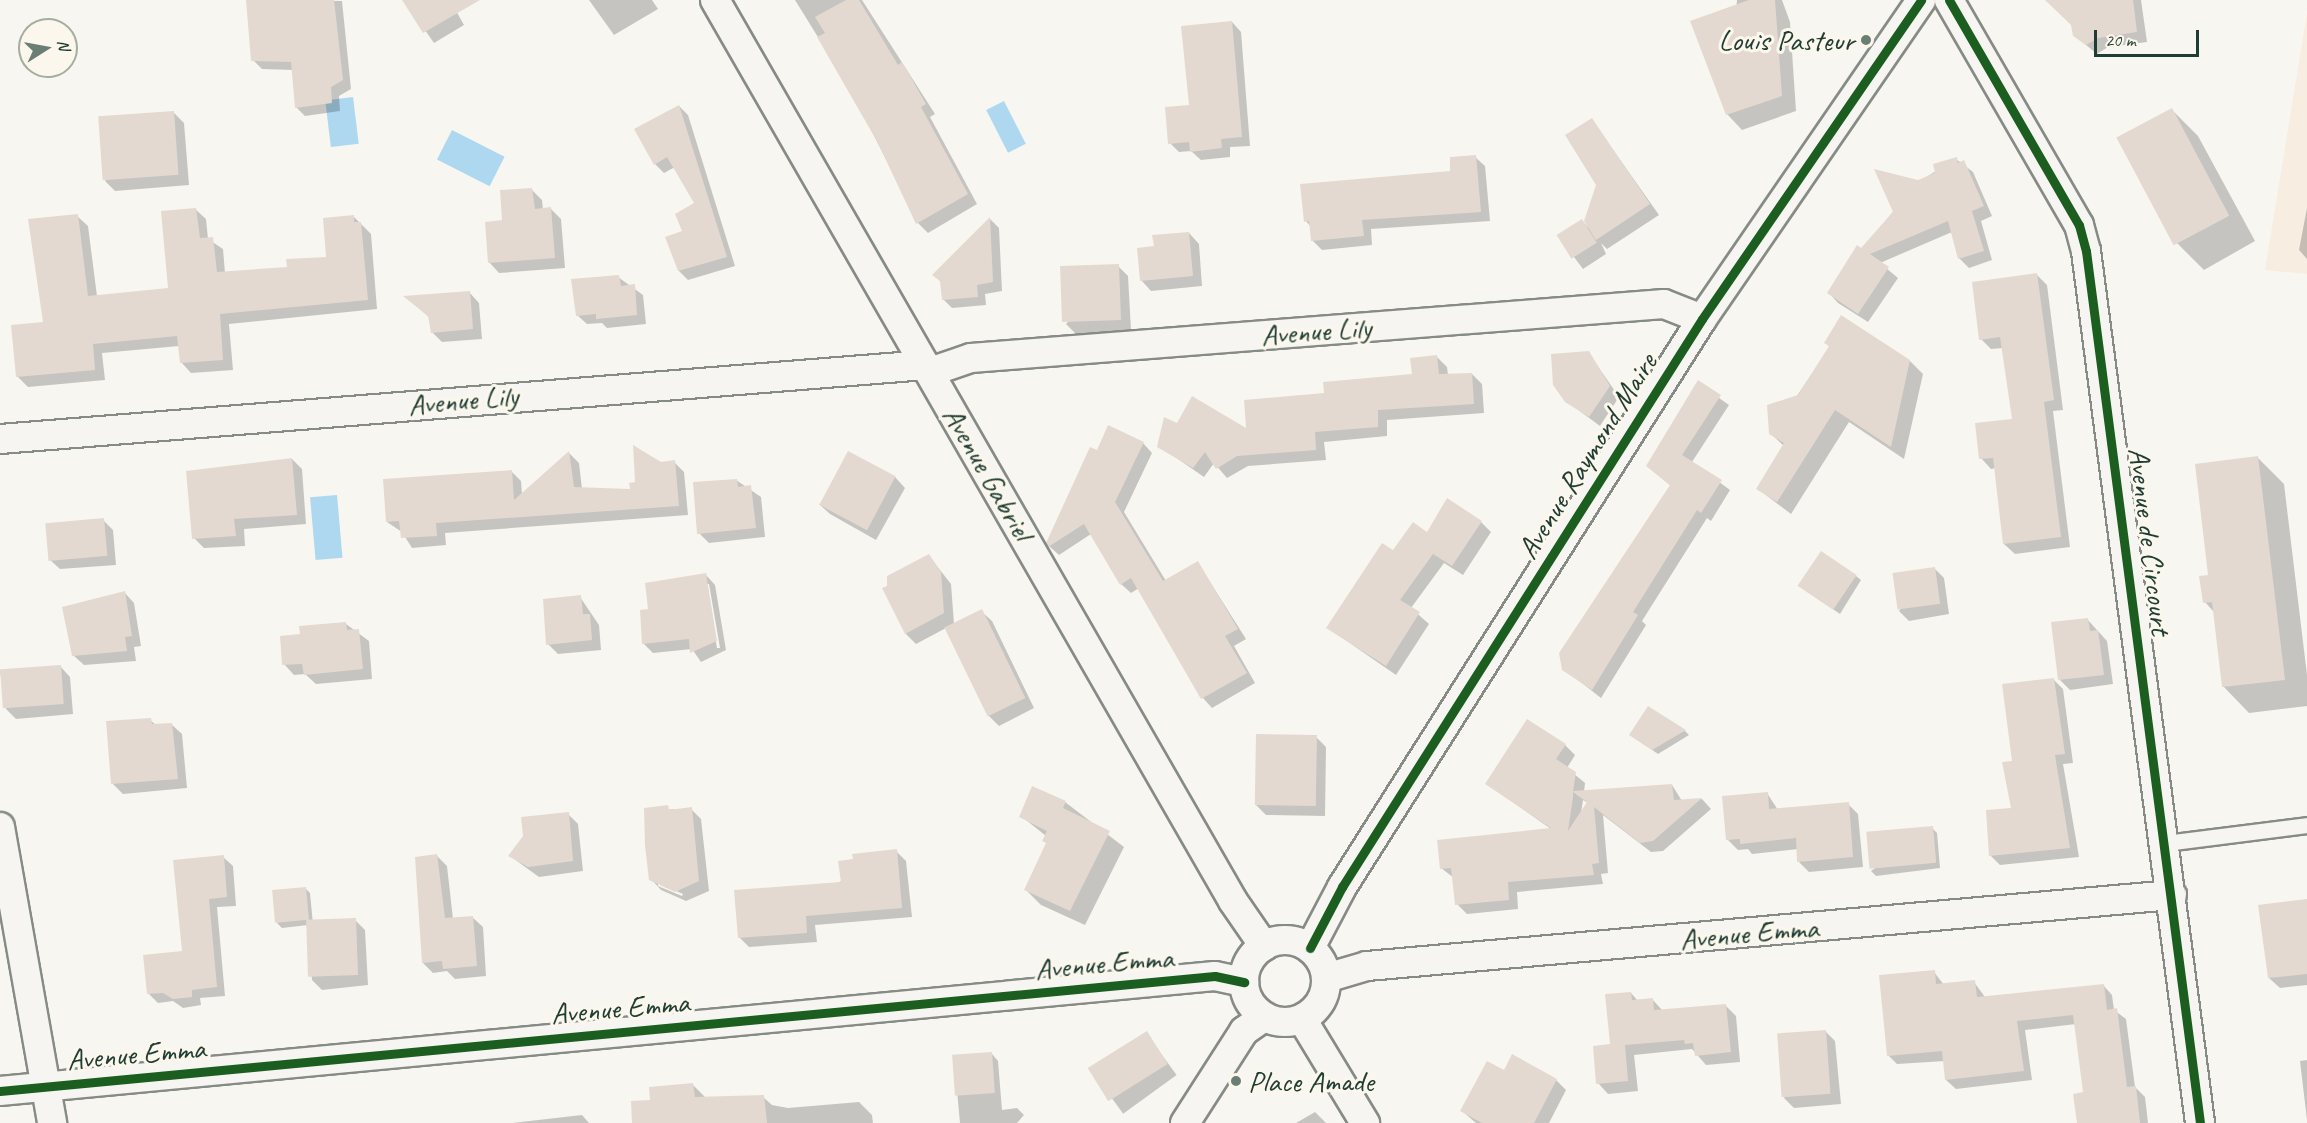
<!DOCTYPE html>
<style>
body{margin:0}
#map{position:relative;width:2307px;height:1123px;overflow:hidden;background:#f8f6f0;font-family:Caveat,sans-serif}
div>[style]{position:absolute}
.built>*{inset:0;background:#f7ede1}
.water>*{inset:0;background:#aed8ef;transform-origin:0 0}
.shadow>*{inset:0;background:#0003;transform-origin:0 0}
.building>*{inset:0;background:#e4d9d1;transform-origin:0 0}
.roads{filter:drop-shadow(2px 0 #868b86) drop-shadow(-2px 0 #868b86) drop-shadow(0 2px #868b86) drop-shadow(0 -2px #868b86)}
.lane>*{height:15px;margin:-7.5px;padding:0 7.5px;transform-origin:7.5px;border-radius:7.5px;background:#f6f5f1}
.street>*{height:28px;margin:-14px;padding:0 14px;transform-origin:14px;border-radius:14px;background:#f6f5f1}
.street>.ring{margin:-14px;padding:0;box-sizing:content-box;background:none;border:28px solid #f6f5f1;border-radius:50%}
.cycleway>*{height:9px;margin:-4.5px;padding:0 4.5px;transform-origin:4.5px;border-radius:4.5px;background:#1b5e20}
.dots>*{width:16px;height:16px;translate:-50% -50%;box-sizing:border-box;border:3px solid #fbf7ec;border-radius:50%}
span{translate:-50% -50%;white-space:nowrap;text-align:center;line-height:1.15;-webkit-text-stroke:6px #fbf7ec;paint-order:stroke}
.poi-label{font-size:30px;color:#1f3d34}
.right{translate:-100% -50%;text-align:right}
.left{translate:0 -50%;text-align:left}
.street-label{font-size:30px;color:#1f3d34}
.north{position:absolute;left:18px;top:18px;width:60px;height:60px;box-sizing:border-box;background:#fbf7ec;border:2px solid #a3ada2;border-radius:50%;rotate:79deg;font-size:16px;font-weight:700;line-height:24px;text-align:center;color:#1f3d34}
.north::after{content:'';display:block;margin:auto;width:21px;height:27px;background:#6b7e76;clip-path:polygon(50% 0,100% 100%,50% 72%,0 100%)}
.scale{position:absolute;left:2094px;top:30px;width:105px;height:27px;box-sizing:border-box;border:3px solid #1f3d34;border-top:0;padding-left:8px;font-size:18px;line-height:21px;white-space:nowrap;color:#1f3d34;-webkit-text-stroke:4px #fbf7ec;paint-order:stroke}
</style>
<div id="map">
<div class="built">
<i style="clip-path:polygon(2307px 13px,2307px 274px,2265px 270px)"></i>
</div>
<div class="water">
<i style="left:353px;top:97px;width:47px;height:28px;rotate:83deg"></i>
<i style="left:1004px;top:101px;width:48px;height:20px;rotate:63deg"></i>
<i style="left:452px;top:130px;width:59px;height:33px;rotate:27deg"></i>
<i style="left:337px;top:495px;width:63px;height:27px;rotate:85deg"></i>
</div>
<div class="shadow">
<i style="clip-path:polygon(247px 0,342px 1px,351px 89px,339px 96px,340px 111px,305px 116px,296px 107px,293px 70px,262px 69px,253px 60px)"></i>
<i style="clip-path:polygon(404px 0,450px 0,464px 25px,434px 43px)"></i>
<i style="clip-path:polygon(589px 0,652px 0,658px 9px,614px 35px)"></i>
<i style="clip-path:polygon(795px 0,862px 0,935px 114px,930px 117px,977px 204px,928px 233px,918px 223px,852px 92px)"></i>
<i style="clip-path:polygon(1737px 0,1782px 0,1790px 22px,1796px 111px,1742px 130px,1727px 114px)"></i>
<i style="clip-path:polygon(2051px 0,2141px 0,2147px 42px,2108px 47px,2097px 54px,2074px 35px,2072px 25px)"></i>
<i style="clip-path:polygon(1232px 22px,1241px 32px,1250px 146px,1230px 147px,1230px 157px,1201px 160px,1191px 151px,1179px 152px,1170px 143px)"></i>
<i style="clip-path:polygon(679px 106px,688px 115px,735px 266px,688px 280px,679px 271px,684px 232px,696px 204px,675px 167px,664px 173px,655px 164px)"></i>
<i style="clip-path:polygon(2172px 110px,2198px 136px,2255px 241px,2204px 270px,2177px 243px)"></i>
<i style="clip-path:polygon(174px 113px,184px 123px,189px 185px,115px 191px,105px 181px)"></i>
<i style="clip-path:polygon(1592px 120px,1659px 215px,1607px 249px,1601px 243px,1606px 254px,1583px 269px,1559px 237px,1582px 221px,1588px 227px,1598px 185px)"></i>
<i style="clip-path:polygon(1475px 157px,1485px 166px,1490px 221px,1371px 229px,1372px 245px,1322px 250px,1312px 240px,1311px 227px,1306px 221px,1452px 172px)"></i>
<i style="clip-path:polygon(1956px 159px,1973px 172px,1992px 216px,1981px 221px,1992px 260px,1969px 268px,1959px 258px,1952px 232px,1880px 263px,1898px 278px,1868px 322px,1838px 303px,1829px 293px,1861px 250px,1918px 182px)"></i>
<i style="clip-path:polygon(531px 189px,542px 200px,543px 210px,551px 209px,561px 219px,565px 268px,499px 273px,489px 262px,503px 221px)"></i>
<i style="clip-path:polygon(2307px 208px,2307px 259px,2299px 250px)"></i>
<i style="clip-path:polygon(195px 209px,206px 219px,208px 239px,223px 249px,225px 273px,288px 269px,328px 258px,354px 217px,371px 234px,377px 309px,229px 324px,233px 370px,191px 373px,181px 362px,179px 346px,102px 353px,105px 380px,28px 387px,17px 376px,45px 323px,77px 216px,88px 226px,97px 296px,170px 290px)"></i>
<i style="clip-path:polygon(990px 219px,999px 228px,1002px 291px,985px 294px,986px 305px,952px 308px,943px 299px,942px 283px,934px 275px)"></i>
<i style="clip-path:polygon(1189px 233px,1199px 244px,1202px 286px,1151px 291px,1141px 280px,1156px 247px)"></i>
<i style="clip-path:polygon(1118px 266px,1128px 276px,1131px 330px,1076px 334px,1066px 324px)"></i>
<i style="clip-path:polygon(2037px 275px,2047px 285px,2063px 410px,2053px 411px,2070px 547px,2015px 554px,2004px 544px,1996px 468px,1991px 469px,1981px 458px,2014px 420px,2003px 348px,1991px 349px,1981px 339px)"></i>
<i style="clip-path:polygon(618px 277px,643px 295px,646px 324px,607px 328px,602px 323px,587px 324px,577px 315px)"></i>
<i style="clip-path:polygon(469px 292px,479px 303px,482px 339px,442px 342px,432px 332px,430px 318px,406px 297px)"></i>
<i style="clip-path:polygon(1826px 343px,1910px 361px,1923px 374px,1904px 459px,1849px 422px,1791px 514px,1758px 489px,1784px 446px,1771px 434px,1830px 347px)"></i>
<i style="clip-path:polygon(1588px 352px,1619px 397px,1600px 426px,1566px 401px)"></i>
<i style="clip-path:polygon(1437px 357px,1447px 367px,1448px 375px,1472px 374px,1482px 384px,1484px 413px,1387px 420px,1387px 436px,1324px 442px,1326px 460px,1248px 466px,1227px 478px,1214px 463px,1204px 477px,1159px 446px,1178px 425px,1248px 431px,1326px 395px,1413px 375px)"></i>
<i style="clip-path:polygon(1698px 383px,1729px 405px,1692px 462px,1730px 490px,1711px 521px,1707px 518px,1642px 621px,1646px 625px,1601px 698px,1564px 669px,1671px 486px,1647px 466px)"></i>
<i style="clip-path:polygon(1143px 443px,1152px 453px,1124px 512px,1166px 581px,1198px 563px,1246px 639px,1234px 646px,1255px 683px,1212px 708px,1203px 698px,1139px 588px,1131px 593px,1121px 584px,1091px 534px,1059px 555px,1049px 546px,1098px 451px)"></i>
<i style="clip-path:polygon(569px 453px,579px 463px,582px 489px,631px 490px,661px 464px,674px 462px,684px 472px,688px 515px,445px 533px,446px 545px,412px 548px,402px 532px,387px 522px,511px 471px,521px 481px,522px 494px)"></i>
<i style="clip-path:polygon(2257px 457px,2284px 484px,2307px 675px,2307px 706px,2249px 713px,2223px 686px,2214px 612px,2205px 602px,2210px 576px)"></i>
<i style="clip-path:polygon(292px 459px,302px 469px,306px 524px,244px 529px,245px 546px,204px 548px,194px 538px)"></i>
<i style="clip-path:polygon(895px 477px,905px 488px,876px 540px,830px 514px,819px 504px)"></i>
<i style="clip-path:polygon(736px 480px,761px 497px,765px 537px,709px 543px,699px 533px)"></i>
<i style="clip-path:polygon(103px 520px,113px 530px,116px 565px,60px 569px,49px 559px)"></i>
<i style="clip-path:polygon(1481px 522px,1491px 532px,1463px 575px,1444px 563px,1411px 608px,1429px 624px,1396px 675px,1328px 628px,1393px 552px,1428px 534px)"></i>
<i style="clip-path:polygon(929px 556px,951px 584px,954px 624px,981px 611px,992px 621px,1034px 708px,999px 726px,989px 716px,946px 628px,916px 644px,906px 634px,884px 589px)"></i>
<i style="clip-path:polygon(1934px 568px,1944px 578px,1949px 614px,1909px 621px,1899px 611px)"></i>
<i style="clip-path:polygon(evenodd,706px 575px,715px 585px,726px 650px,701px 662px,692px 649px,653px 653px,644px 644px,649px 610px,706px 575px,706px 584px,709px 584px,720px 648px,717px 648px,706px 584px)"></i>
<i style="clip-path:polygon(1856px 576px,1861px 580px,1840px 614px,1805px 590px)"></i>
<i style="clip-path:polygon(124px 592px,134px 603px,141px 646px,134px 647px,136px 661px,84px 665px,73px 655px)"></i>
<i style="clip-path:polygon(580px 597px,599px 625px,601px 650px,558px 654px,548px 644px)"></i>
<i style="clip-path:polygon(2087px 619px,2107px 641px,2113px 684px,2070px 690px,2060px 680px)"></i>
<i style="clip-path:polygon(346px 624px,369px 641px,372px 679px,316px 684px,305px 674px,294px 675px,284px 664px,301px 635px)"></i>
<i style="clip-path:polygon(60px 666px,70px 677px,73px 714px,16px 719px,6px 709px,0 671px)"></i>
<i style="clip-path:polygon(2053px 679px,2063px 689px,2073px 763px,2063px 764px,2079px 857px,2000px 865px,1991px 856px,2013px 809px,2013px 762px)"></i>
<i style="clip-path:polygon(1648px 708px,1685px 731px,1689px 735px,1658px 754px,1636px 739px)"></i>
<i style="clip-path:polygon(150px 720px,156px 725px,171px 724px,182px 734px,187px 788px,123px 794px,113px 784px)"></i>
<i style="clip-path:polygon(1316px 737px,1326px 747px,1325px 816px,1266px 815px,1256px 805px)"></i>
<i style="clip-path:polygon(evenodd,1565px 745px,1575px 755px,1567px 768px,1585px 783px,1584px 792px,1672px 785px,1682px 801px,1702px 799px,1711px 809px,1663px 851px,1651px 852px,1603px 815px,1608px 873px,1601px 874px,1603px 884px,1517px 892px,1518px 909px,1467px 914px,1457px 904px,1454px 878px,1441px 868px,1551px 829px,1487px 784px,1565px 745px,1583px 800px,1588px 803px,1581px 813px,1583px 800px)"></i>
<i style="clip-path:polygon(1767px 793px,1778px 810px,1848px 804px,1858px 814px,1863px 867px,1809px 872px,1799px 862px,1798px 849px,1752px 854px,1748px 849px,1738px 850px,1728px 840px)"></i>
<i style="clip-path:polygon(1065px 802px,1124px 847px,1085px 925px,1041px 905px,1026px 890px,1047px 844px,1046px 836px,1021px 816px)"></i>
<i style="clip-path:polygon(evenodd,691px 809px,701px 819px,709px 891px,686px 901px,661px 890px,651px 879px,645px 810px,691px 809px,658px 883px,683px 894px,682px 896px,658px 886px,658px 883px)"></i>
<i style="clip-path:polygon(568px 814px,578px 824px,583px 871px,539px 877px,510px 856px)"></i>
<i style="clip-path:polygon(1932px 828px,1937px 833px,1940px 868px,1876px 876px,1871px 871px)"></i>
<i style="clip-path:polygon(896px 851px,906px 861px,912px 917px,815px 925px,817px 942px,749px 947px,739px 937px)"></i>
<i style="clip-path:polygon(437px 856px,447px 866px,453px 919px,472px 917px,483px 927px,486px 976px,455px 979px,447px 971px,433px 973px,423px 963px)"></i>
<i style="clip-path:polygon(223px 857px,233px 866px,236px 906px,217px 907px,225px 996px,200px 998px,201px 1005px,183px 1008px,173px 1001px,158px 1003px,149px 994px,183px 953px)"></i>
<i style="clip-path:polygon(305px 888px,310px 893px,313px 924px,355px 920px,365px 930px,368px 985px,322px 990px,312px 980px,308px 925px,282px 928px,277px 923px)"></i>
<i style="clip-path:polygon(2307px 900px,2307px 985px,2280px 988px,2269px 978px)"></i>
<i style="clip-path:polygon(1934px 972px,1944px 985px,1974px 982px,1985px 997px,2103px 985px,2112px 995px,2114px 1010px,2126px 1019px,2135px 1087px,2145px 1097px,2148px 1123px,2078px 1123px,2084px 1094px,2076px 1024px,2025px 1030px,2032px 1080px,1956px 1089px,1946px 1080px,1945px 1061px,1897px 1064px,1888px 1055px)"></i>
<i style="clip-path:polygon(1631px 993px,1638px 1001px,1652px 999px,1663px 1011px,1726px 1006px,1736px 1016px,1740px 1062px,1706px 1065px,1692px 1049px,1634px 1055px,1638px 1091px,1608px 1094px,1598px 1083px)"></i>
<i style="clip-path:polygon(1825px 1031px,1835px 1041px,1841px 1104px,1794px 1108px,1784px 1098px)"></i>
<i style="left:1146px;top:1033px;width:52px;height:66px;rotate:54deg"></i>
<i style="clip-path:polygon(992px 1054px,998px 1061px,1002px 1110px,1017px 1108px,1024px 1115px,1017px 1123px,960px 1123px,954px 1058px)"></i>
<i style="clip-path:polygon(2307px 1060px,2307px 1120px,2300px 1061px)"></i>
<i style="clip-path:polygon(1556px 1080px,1566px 1090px,1549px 1123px,1476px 1123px,1462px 1111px)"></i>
<i style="clip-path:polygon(693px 1085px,706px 1098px,763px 1097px,772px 1105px,788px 1108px,859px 1102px,872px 1115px,873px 1123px,653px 1123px)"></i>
<i style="clip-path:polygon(1315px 1112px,1326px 1123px,1296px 1123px)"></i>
<i style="clip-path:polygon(582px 1115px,589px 1123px,512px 1123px)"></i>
</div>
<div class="building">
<i style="clip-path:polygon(246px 0,334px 0,343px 80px,331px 87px,332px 103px,295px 108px,291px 62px,251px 61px)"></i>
<i style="clip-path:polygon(402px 0,480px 0,423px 33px)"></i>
<i style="clip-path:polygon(846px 0,859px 0,898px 65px,902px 62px,926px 104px,921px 107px,968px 194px,916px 224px,878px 143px,817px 37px,825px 33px,815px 17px)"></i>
<i style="clip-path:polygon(1749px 0,1775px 0,1782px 96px,1726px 115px,1690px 21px)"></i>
<i style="clip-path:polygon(2045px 0,2133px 0,2137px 32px,2098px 38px,2086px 45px,2073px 36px,2071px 25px)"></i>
<i style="clip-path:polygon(1232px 21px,1242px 137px,1221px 139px,1222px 148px,1190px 152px,1189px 142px,1168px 144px,1165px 107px,1189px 105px,1181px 26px)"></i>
<i style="clip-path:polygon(679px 105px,727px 257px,678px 271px,665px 237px,682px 231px,675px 214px,694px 203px,667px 157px,654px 165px,634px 129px)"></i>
<i style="left:2172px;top:108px;width:122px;height:63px;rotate:62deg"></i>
<i style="left:174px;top:111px;width:64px;height:76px;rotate:86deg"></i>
<i style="clip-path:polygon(1592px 118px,1650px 204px,1596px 240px,1584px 221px,1596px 185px,1565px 135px)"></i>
<i style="clip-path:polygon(1476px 155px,1481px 212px,1362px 220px,1364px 236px,1311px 241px,1309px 221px,1304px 222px,1300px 184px,1450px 171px,1450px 157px)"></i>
<i style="clip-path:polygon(1957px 157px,1958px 163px,1964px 160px,1984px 206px,1972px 211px,1984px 251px,1958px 259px,1948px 221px,1870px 254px,1889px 267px,1858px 314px,1827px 293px,1857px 245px,1861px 248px,1893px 212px,1874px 169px,1918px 180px,1935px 173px,1933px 164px)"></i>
<i style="clip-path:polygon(532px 188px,535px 209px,551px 207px,555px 258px,488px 263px,485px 222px,502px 220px,500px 190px)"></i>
<i style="clip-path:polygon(196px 208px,200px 238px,213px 237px,217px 272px,287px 267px,286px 259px,326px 257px,323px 218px,354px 215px,354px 222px,361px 222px,368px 300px,220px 314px,223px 360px,180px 363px,177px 336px,93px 344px,95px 370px,16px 377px,11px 325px,43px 322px,28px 219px,78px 214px,88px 296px,168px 288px,161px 211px)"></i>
<i style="clip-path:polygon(990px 217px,993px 282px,977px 285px,978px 297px,942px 300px,940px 281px,932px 275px)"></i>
<i style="left:1582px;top:219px;width:28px;height:30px;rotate:58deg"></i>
<i style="clip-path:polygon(1189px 232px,1193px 276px,1140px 281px,1137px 248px,1154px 246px,1152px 235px)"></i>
<i style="left:1119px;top:264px;width:56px;height:59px;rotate:88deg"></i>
<i style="clip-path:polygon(2037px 273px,2054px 400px,2044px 402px,2061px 537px,2003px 544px,1993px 458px,1979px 459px,1975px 423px,2012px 419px,2000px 337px,1979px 340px,1972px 282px)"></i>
<i style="clip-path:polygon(619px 275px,621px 286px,635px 284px,637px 315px,596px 319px,596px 314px,576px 316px,571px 279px)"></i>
<i style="clip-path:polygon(470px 291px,473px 329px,431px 333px,428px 316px,403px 296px)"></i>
<i style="clip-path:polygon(1841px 315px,1910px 360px,1891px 447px,1835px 410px,1777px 502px,1756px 489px,1784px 443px,1769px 434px,1767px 405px,1798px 395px,1829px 346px,1824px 343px)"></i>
<i style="clip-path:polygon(1589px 351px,1610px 386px,1589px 417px,1565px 402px,1553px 385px,1551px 354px)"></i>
<i style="clip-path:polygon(1437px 355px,1439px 374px,1472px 373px,1474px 404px,1378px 410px,1378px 427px,1315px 432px,1316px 450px,1237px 456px,1216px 469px,1205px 452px,1193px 468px,1157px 447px,1164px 417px,1177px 423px,1192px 396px,1246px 428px,1244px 400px,1324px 393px,1323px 382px,1412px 374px,1410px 358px)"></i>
<i style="clip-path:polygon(1698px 380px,1721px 395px,1682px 455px,1722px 480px,1701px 513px,1697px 510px,1633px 612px,1638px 615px,1592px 690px,1562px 670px,1559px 653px,1670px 485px,1646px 466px)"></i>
<i style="clip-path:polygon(1108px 425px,1144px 442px,1115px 502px,1163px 581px,1198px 561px,1238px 629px,1225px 636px,1247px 673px,1201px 699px,1131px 578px,1120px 585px,1084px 524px,1048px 547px,1046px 543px,1090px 447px,1097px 450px)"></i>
<i style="clip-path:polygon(633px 445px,661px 462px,675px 460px,679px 506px,436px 523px,437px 536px,401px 538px,399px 521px,386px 522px,383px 479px,512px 470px,514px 500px,569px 451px,574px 487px,630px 489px,629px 483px,635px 482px)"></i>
<i style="left:848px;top:451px;width:54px;height:61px;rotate:28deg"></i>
<i style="clip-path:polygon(2258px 456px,2285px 680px,2222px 687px,2212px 602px,2203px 603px,2199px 576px,2208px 575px,2195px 464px)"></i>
<i style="clip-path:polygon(292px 458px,297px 515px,234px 519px,236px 536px,192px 539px,186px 471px)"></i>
<i style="clip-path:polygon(737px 479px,738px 487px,751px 485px,756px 528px,697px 534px,693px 482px)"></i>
<i style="clip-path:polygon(1447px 498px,1482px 521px,1452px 566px,1433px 554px,1400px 600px,1420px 612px,1386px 666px,1326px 628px,1382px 543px,1393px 550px,1413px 522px,1427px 532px)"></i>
<i style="left:104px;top:518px;width:38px;height:59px;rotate:85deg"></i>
<i style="left:1821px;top:551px;width:43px;height:42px;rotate:34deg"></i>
<i style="clip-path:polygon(929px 554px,941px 572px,944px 613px,905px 634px,882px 588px,887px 586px,887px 576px)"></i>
<i style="left:1935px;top:567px;width:37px;height:43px;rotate:82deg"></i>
<i style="clip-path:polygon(706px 573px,717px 641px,690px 653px,689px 639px,642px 644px,640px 610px,648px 609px,645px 583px)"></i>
<i style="clip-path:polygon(125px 591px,132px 636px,125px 637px,127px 651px,72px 656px,62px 607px)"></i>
<i style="clip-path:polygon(581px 595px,583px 614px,590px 614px,592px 640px,546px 645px,543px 599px)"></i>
<i style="left:982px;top:609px;width:99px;height:42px;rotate:64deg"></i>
<i style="clip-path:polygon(2088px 618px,2090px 631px,2098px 630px,2104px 675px,2058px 680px,2051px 622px)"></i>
<i style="clip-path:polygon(346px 622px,347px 630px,359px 629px,363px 669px,304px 675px,302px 664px,282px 665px,280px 636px,300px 634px,299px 626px)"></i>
<i style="left:61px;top:665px;width:39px;height:61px;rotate:86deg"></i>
<i style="clip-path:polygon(2054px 678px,2065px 754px,2055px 755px,2070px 848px,1989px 856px,1986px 810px,2011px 808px,2002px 762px,2012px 761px,2002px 684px)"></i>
<i style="clip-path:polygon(1648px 706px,1686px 730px,1652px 750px,1629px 735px)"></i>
<i style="clip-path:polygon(151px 718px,152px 724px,172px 723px,178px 779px,111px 784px,106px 721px)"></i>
<i style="clip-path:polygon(evenodd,1527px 719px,1566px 744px,1556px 759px,1576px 772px,1573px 791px,1672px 784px,1674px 800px,1702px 798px,1653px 841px,1640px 843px,1594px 807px,1599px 863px,1592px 864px,1594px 875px,1508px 882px,1509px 900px,1455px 905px,1451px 868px,1440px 869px,1437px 840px,1551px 828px,1485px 784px,1527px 719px,1573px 792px,1587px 802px,1568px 831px,1573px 797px,1573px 792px)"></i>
<i style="left:1256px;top:734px;width:61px;height:71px;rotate:1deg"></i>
<i style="clip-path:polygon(1032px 786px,1066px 801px,1063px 808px,1110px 831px,1070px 911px,1024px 890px,1046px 843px,1042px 841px,1047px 831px,1019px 817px)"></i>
<i style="clip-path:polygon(1768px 792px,1769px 809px,1849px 802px,1853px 857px,1797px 862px,1796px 838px,1740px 844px,1740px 839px,1726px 840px,1722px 796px)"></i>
<i style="clip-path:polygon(668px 805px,669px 810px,692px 807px,699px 881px,675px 892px,649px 880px,645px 846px,644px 808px)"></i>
<i style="clip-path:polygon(569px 812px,573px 861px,528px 867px,508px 856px,523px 836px,521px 817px)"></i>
<i style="left:1933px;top:826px;width:37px;height:67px;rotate:85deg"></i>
<i style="clip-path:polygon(897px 849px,902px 908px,806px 916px,807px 933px,738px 938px,734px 890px,841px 882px,838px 861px,853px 859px,852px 854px)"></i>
<i style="clip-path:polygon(437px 854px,445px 918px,473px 916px,477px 966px,443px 969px,442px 961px,422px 963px,415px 857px)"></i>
<i style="clip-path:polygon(224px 855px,227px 897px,209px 899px,217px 987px,192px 990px,192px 997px,173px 999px,163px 993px,147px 994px,143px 955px,182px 951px,173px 860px)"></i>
<i style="left:306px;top:887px;width:33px;height:34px;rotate:85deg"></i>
<i style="clip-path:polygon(2307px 899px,2307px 974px,2268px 978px,2258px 905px)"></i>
<i style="left:356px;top:918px;width:57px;height:50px;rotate:88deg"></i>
<i style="clip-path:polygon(1935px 970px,1936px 984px,1975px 980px,1977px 997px,2104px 984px,2107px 1010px,2117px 1008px,2127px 1087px,2136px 1086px,2140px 1123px,2077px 1123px,2073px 1094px,2083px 1092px,2073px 1015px,2017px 1021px,2024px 1071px,1945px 1080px,1942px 1051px,1887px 1056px,1879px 975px)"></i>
<i style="clip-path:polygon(1631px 992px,1632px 1000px,1653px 998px,1654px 1010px,1726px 1004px,1731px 1052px,1695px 1056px,1693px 1043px,1685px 1044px,1684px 1040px,1625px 1045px,1628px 1081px,1596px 1084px,1593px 1046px,1610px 1044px,1605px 994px)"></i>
<i style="left:1826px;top:1030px;width:64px;height:49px;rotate:86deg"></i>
<i style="left:1147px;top:1031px;width:39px;height:70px;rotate:58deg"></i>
<i style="left:992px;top:1052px;width:41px;height:40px;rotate:86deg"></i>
<i style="clip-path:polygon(1512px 1054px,1557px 1079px,1534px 1123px,1482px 1123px,1460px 1111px,1487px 1061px,1504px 1070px)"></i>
<i style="clip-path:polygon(693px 1083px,695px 1097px,764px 1095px,767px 1123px,632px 1123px,631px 1101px,650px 1100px,649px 1087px)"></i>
</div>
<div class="roads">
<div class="lane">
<i style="left:2165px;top:843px;width:143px;rotate:-7.2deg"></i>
</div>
<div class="street">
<i style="left:715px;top:0;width:1039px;rotate:60.1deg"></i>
<i style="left:1233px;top:901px;width:55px;rotate:55.4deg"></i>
<i style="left:1949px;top:0;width:260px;rotate:60deg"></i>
<i style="left:2079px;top:225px;width:27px;rotate:75deg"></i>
<i style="left:2086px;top:251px;width:879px;rotate:82.55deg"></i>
<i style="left:930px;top:372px;width:43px;rotate:-18.9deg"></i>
<i style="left:971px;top:358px;width:695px;rotate:-4.46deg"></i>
<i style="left:1664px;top:304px;width:41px;rotate:21.5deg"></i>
<i style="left:0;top:439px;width:928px;rotate:-4.57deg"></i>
<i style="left:0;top:827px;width:301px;rotate:80deg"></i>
<i class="ring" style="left:1244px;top:940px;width:54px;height:54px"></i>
<i style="left:1310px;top:948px;width:69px;rotate:-62.3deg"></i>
<i style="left:1342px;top:887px;width:672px;rotate:-57.63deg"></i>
<i style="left:1702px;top:319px;width:387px;rotate:-55.5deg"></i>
<i style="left:1326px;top:978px;width:43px;rotate:-16.3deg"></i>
<i style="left:1367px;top:966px;width:808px;rotate:-5.04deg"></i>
<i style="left:1302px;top:1019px;width:122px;rotate:58.8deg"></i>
<i style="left:0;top:1091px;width:1220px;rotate:-5.41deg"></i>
<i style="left:1215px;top:976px;width:30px;rotate:12deg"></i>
<i style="left:1185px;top:1123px;width:109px;rotate:-57.3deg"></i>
<i style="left:1244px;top:1031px;width:24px;rotate:-35deg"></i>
</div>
</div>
<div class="cycleway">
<i style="left:1949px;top:0;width:260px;rotate:60deg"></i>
<i style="left:2079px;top:225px;width:27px;rotate:75deg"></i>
<i style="left:2086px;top:251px;width:879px;rotate:82.55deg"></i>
<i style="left:1310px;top:948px;width:69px;rotate:-62.3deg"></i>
<i style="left:1342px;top:887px;width:672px;rotate:-57.63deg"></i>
<i style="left:1702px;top:319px;width:387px;rotate:-55.5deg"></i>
<i style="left:0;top:1091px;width:1220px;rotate:-5.41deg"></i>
<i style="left:1215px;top:976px;width:30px;rotate:12deg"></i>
</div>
<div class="dots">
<i style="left:1866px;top:40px;background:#6b7e76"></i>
<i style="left:1236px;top:1081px;background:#6b7e76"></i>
</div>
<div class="poi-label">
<span class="right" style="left:1854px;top:40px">Louis Pasteur</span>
<span class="left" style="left:1248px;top:1081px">Place Amade</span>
</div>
<div class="street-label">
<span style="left:1316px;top:331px;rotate:-4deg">Avenue Lily</span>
<span style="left:463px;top:400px;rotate:-5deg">Avenue Lily</span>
<span style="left:1587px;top:456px;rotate:-58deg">Avenue Raymond Maire</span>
<span style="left:988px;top:473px;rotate:60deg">Avenue Gabriel</span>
<span style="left:2150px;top:541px;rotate:83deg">Avenue de Circourt</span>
<span style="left:1749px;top:933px;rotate:-5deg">Avenue Emma</span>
<span style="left:1104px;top:963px;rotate:-5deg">Avenue Emma</span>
<span style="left:620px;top:1008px;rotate:-5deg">Avenue Emma</span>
<span style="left:136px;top:1054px;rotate:-5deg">Avenue Emma</span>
</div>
<div class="north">N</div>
<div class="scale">20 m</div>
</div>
